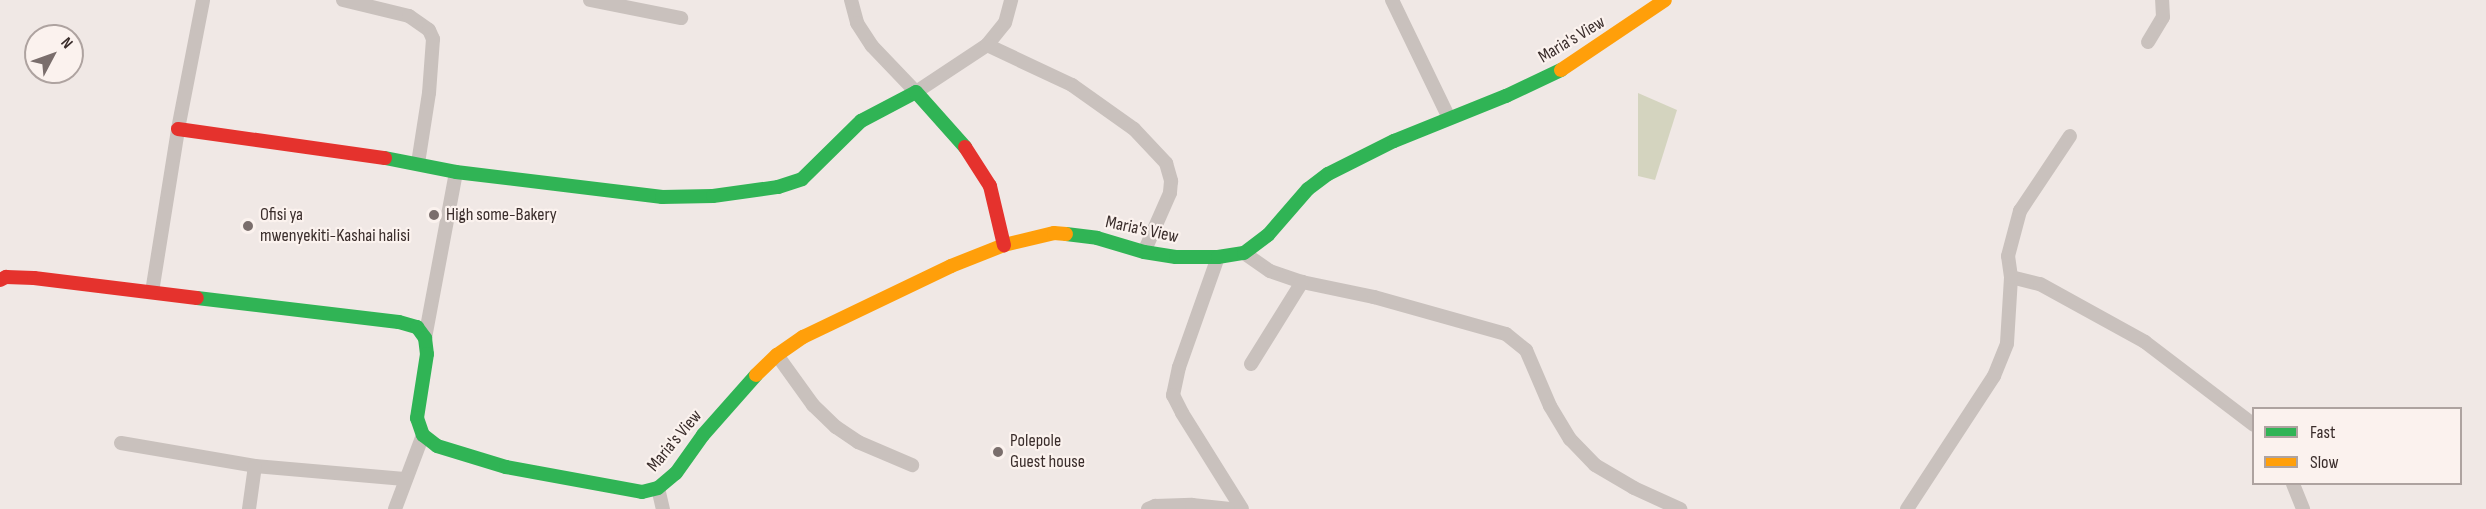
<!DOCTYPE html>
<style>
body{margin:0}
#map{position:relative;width:2486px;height:509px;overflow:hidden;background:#f0e8e5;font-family:"Sofia Sans Condensed",sans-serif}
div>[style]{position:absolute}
.green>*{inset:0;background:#d4d4bf}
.street>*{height:14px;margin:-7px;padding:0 7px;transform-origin:7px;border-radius:7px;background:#c9c1bd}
.fast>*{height:14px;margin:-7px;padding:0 7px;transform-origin:7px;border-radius:7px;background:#30b455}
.slow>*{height:14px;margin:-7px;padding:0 7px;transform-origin:7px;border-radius:7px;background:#ff9f0a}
.jam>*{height:14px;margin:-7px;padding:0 7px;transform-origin:7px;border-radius:7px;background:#e5322d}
.dots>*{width:16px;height:16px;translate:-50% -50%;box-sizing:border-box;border:3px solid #fbf2ee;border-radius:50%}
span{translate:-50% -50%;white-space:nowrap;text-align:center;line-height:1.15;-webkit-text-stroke:4.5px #fbf2ee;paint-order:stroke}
.street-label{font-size:18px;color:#3a2d2b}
.poi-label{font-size:18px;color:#3a2d2b}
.left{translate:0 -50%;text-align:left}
.legend{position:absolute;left:2252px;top:407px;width:210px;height:78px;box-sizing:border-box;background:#fbf2ee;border:2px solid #aea3a0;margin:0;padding:8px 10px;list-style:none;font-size:18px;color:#3a2d2b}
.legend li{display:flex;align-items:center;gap:12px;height:30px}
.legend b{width:30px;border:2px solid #aea3a0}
.north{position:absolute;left:24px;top:24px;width:60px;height:60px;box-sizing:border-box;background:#fbf2ee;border:2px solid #aea3a0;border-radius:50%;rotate:49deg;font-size:16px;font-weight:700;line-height:24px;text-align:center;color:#3a2d2b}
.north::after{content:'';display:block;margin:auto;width:21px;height:27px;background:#7a6e6c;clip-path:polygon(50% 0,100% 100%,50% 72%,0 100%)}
</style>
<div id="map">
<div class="green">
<i style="clip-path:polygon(1638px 93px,1677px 110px,1655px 180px,1638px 176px)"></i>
</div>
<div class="street">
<i style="left:343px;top:0;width:68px;rotate:13.6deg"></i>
<i style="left:409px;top:16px;width:24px;rotate:35deg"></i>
<i style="left:429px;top:30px;width:10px;rotate:66deg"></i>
<i style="left:433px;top:39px;width:54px;rotate:94.2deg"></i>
<i style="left:429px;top:93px;width:71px;rotate:98.9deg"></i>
<i style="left:590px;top:0;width:93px;rotate:11.2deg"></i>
<i style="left:851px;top:0;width:24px;rotate:75deg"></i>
<i style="left:857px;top:23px;width:27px;rotate:57deg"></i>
<i style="left:872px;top:46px;width:64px;rotate:46.3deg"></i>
<i style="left:916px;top:92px;width:85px;rotate:-33.5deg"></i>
<i style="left:987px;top:45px;width:28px;rotate:-51deg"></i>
<i style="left:1005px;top:23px;width:24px;rotate:-75deg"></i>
<i style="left:1392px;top:0;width:131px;rotate:64.2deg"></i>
<i style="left:2148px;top:42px;width:29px;rotate:-59deg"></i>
<i style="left:2163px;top:17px;width:17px;rotate:-93deg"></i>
<i style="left:987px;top:45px;width:94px;rotate:25.2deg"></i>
<i style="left:1072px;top:85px;width:76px;rotate:35.4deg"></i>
<i style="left:1134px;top:129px;width:47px;rotate:46.7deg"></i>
<i style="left:1166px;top:163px;width:19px;rotate:74deg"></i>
<i style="left:1171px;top:181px;width:12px;rotate:95deg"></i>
<i style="left:1170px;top:193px;width:64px;rotate:113.8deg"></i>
<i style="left:1244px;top:253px;width:32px;rotate:35deg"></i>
<i style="left:1270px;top:271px;width:34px;rotate:19deg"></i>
<i style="left:1302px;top:282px;width:74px;rotate:11.8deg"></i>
<i style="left:1374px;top:297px;width:137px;rotate:15.7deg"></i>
<i style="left:1506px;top:334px;width:26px;rotate:39deg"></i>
<i style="left:1526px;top:350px;width:61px;rotate:66.8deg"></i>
<i style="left:1550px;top:406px;width:39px;rotate:59deg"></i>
<i style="left:1570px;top:439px;width:36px;rotate:46deg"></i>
<i style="left:1595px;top:465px;width:45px;rotate:30.5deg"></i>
<i style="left:1634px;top:488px;width:51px;rotate:24.5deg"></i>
<i style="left:1218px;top:257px;width:117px;rotate:109.5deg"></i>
<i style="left:1179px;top:367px;width:29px;rotate:102deg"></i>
<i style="left:1173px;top:395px;width:20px;rotate:63deg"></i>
<i style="left:1182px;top:413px;width:113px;rotate:58deg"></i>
<i style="left:2011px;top:277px;width:30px;rotate:14deg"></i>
<i style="left:2040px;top:284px;width:120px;rotate:28.9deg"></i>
<i style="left:2145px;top:342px;width:137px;rotate:37.3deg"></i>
<i style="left:152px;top:292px;width:165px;rotate:-80.9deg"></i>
<i style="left:178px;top:129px;width:131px;rotate:-79deg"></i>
<i style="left:425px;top:338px;width:169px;rotate:-79.4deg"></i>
<i style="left:777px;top:355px;width:62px;rotate:54.2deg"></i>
<i style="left:813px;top:405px;width:32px;rotate:44deg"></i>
<i style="left:836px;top:427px;width:27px;rotate:34deg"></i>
<i style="left:858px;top:442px;width:59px;rotate:23.1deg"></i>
<i style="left:1251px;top:364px;width:97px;rotate:-58.1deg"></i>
<i style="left:121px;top:443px;width:136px;rotate:9.7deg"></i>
<i style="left:255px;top:466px;width:150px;rotate:5deg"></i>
<i style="left:2293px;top:484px;width:27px;rotate:68deg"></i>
<i style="left:658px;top:488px;width:22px;rotate:77deg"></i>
<i style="left:249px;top:509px;width:43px;rotate:-82.1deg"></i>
<i style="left:395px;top:509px;width:79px;rotate:-69.3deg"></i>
<i style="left:1148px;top:509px;width:8px;rotate:-23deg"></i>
<i style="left:1155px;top:506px;width:37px;rotate:-2deg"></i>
<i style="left:1192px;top:505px;width:36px;rotate:6deg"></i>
<i style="left:1907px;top:509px;width:159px;rotate:-56.8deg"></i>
<i style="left:1994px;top:376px;width:35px;rotate:-68deg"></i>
<i style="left:2007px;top:343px;width:66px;rotate:-86.5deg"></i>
<i style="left:2011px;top:277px;width:21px;rotate:-98deg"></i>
<i style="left:2008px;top:256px;width:47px;rotate:-75.1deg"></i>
<i style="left:2020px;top:211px;width:90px;rotate:-56.3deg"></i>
</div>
<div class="fast">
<i style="left:385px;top:158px;width:72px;rotate:11.2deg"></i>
<i style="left:456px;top:172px;width:208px;rotate:6.9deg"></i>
<i style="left:662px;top:197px;width:51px;rotate:-1.1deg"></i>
<i style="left:713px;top:196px;width:66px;rotate:-7.9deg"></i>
<i style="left:778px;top:187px;width:25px;rotate:-18deg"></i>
<i style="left:802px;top:179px;width:83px;rotate:-44.5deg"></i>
<i style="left:861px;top:121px;width:62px;rotate:-27.8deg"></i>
<i style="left:916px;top:92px;width:74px;rotate:48.3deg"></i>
<i style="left:1066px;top:234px;width:31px;rotate:7deg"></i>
<i style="left:1097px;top:238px;width:49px;rotate:16.6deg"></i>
<i style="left:1144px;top:252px;width:32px;rotate:9deg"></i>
<i style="left:1176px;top:257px;width:42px"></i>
<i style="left:1218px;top:257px;width:26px;rotate:-9deg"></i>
<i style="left:1244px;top:253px;width:30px;rotate:-37deg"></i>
<i style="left:1268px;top:235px;width:61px;rotate:-49deg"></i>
<i style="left:1308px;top:189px;width:25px;rotate:-37deg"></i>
<i style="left:1328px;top:174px;width:74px;rotate:-26.6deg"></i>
<i style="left:1394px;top:141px;width:121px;rotate:-21.9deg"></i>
<i style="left:1506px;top:96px;width:61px;rotate:-25.3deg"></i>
<i style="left:197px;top:298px;width:203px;rotate:6.8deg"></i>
<i style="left:399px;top:322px;width:19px;rotate:16deg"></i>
<i style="left:417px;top:327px;width:14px;rotate:54deg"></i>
<i style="left:425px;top:338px;width:16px;rotate:83deg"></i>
<i style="left:427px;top:354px;width:65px;rotate:98.9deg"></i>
<i style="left:417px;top:418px;width:18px;rotate:71deg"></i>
<i style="left:423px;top:435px;width:18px;rotate:38deg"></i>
<i style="left:437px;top:446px;width:72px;rotate:16.9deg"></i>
<i style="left:506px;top:467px;width:138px;rotate:10.4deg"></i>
<i style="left:642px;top:492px;width:16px;rotate:-14deg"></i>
<i style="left:658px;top:488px;width:23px;rotate:-40deg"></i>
<i style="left:676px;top:473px;width:47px;rotate:-54.6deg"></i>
<i style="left:703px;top:435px;width:80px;rotate:-48.5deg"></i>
</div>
<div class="slow">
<i style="left:1561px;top:70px;width:125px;rotate:-33.9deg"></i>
<i style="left:756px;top:375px;width:29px;rotate:-44deg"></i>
<i style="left:777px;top:355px;width:32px;rotate:-35deg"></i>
<i style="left:803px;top:337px;width:164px;rotate:-25.6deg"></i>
<i style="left:951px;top:266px;width:57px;rotate:-21.6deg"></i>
<i style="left:1004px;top:245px;width:51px;rotate:-13.5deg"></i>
<i style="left:1054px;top:233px;width:12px;rotate:5deg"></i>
</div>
<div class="jam">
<i style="left:178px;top:129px;width:209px;rotate:8deg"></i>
<i style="left:965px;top:147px;width:46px;rotate:57.3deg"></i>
<i style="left:990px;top:186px;width:61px;rotate:76.7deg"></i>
<i style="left:0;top:280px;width:7px;rotate:-27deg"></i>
<i style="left:6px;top:277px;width:28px;rotate:2deg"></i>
<i style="left:34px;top:278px;width:164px;rotate:7deg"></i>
</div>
<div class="dots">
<i style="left:434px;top:215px;background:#7a6e6c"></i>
<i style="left:248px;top:226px;background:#7a6e6c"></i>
<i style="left:998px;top:452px;background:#7a6e6c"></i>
</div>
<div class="street-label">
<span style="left:1572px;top:40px;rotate:-31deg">Maria's View</span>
<span style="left:1142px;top:230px;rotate:12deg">Maria's View</span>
<span style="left:675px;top:441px;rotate:-50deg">Maria's View</span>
</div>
<div class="poi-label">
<span class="left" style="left:446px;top:215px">High some-Bakery</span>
<span class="left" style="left:260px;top:226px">Ofisi ya<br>mwenyekiti-Kashai halisi</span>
<span class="left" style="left:1010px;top:452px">Polepole<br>Guest house</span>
</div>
<ul class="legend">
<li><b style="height:8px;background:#30b455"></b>Fast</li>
<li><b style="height:8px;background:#ff9f0a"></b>Slow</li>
</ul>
<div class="north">N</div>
</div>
